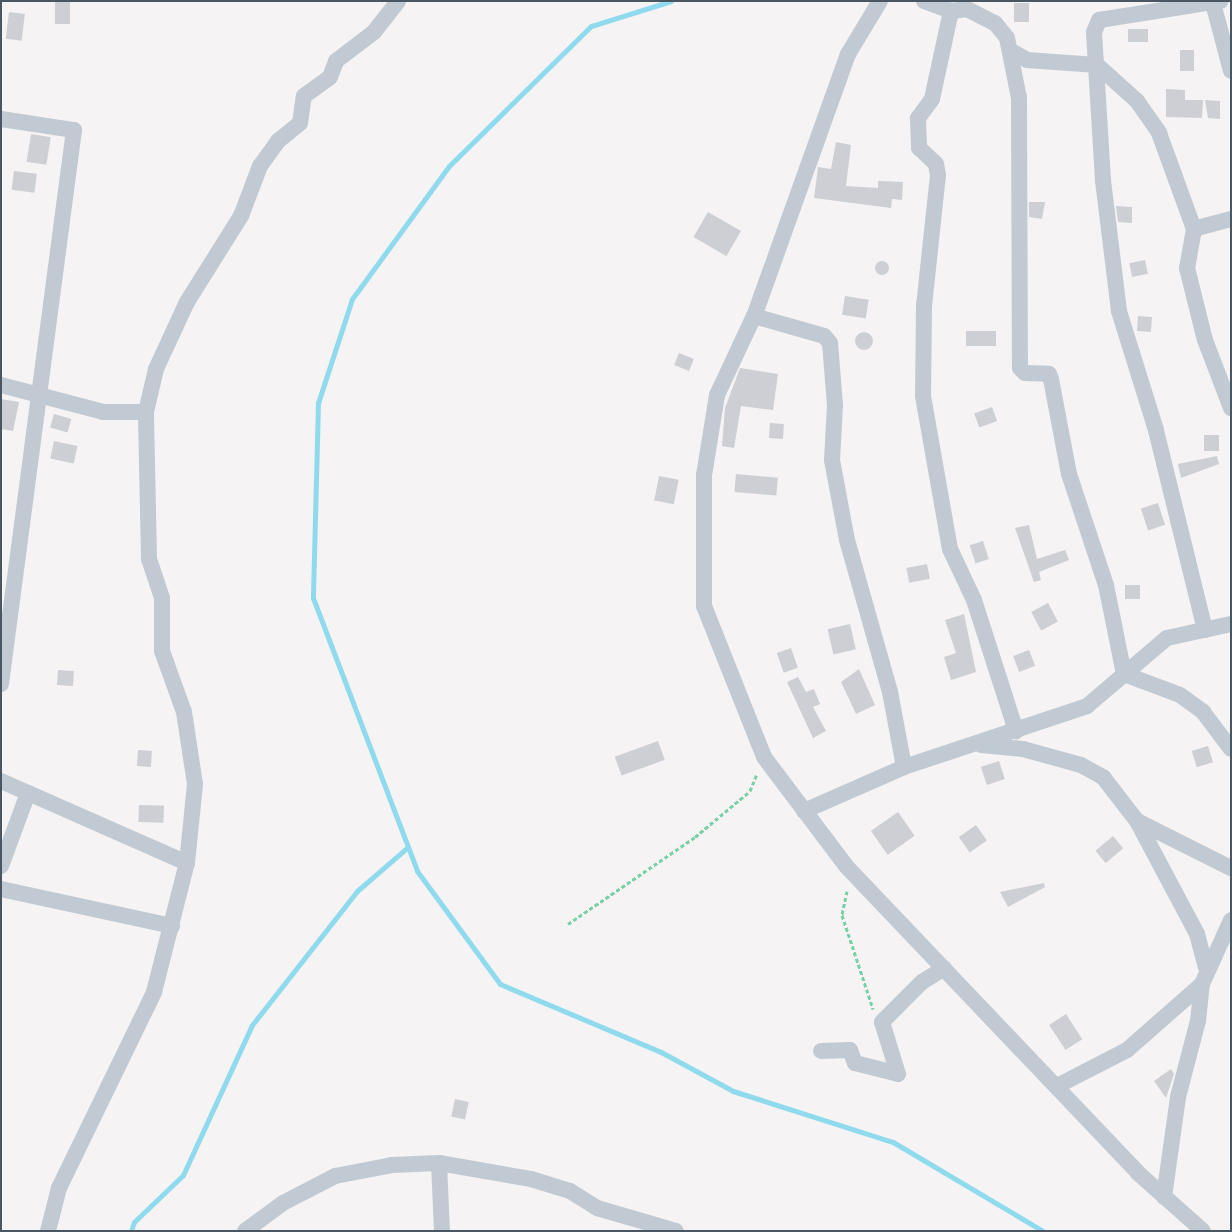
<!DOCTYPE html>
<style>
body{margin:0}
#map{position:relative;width:1232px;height:1232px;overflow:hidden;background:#f5f3f3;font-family:Poppins,sans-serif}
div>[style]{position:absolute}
.stream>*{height:5px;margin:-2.5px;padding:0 2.5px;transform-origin:2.5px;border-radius:2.5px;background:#90daee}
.building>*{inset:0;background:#cdcfd5;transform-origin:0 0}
.round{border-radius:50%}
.path>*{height:3px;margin-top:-1.5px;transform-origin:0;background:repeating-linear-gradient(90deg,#7ad0a6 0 4px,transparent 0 6.5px)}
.street>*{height:16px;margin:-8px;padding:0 8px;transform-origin:8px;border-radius:8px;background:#c1cad2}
span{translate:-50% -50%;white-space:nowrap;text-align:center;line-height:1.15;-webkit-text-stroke:4px #fff;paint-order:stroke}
.frame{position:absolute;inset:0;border:2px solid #4a5661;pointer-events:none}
</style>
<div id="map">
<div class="stream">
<i style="left:671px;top:1px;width:84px;rotate:162.6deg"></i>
<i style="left:591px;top:26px;width:199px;rotate:135.4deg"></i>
<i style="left:449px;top:166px;width:165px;rotate:126.1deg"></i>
<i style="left:352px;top:299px;width:109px;rotate:108.1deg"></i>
<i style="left:318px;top:403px;width:195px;rotate:91.5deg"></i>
<i style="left:313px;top:598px;width:292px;rotate:69.1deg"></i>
<i style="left:417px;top:871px;width:140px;rotate:53.7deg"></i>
<i style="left:500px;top:984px;width:175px;rotate:22.9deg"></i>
<i style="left:661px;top:1052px;width:82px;rotate:28.4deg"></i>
<i style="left:733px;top:1091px;width:168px;rotate:17.7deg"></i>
<i style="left:893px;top:1142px;width:174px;rotate:30.7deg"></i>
<i style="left:131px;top:1231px;width:9px;rotate:-72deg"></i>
<i style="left:134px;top:1222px;width:68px;rotate:-43.8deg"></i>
<i style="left:183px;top:1175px;width:165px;rotate:-65.3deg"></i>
<i style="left:252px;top:1025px;width:170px;rotate:-51.9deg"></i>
<i style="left:357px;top:891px;width:67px;rotate:-40.8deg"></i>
</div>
<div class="building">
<i style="left:55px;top:1px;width:15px;height:23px"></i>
<i style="left:1014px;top:3px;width:15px;height:19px"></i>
<i style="left:9px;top:12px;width:16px;height:27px;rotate:7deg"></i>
<i style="left:1128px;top:29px;width:20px;height:13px"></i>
<i style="left:1180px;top:50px;width:14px;height:21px"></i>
<i style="clip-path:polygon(1166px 89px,1185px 90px,1185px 100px,1203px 100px,1202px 118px,1166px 117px)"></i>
<i style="clip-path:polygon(1205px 100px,1220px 101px,1220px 119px,1208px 118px)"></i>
<i style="left:31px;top:134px;width:20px;height:28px;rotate:9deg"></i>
<i style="clip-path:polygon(836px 142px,851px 145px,846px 186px,878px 188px,878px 181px,903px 182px,902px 200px,892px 199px,891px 208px,814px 198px,818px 167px,831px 169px)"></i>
<i style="left:14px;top:171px;width:23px;height:19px;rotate:7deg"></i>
<i style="clip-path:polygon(1029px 202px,1045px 202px,1042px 219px,1029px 217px)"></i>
<i style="clip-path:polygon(1116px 206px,1132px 207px,1132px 223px,1118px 222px)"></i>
<i style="left:708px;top:212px;width:38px;height:29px;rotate:30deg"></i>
<i style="left:1145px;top:260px;width:14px;height:16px;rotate:78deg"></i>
<i class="round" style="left:875px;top:261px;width:14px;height:14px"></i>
<i style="left:845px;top:296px;width:24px;height:19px;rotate:9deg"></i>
<i style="left:1138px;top:316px;width:14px;height:15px;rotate:4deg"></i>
<i style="left:996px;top:331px;width:15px;height:30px;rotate:90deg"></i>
<i class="round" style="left:855px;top:332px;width:18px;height:18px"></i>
<i style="left:679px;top:353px;width:16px;height:13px;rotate:22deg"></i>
<i style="clip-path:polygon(740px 368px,778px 374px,773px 410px,741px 406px,734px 448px,722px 446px,725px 408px)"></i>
<i style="clip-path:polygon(1px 399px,19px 402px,13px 431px,1px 429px)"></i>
<i style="left:992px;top:407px;width:15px;height:19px;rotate:70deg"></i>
<i style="left:54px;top:414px;width:18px;height:14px;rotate:16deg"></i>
<i style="left:770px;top:423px;width:14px;height:15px;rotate:4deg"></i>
<i style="left:1204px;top:435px;width:15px;height:16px"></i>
<i style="left:54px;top:441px;width:24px;height:18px;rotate:12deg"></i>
<i style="clip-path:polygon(1217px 456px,1219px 464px,1181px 478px,1178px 464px)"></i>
<i style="left:736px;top:474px;width:42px;height:18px;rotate:5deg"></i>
<i style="left:659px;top:476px;width:20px;height:25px;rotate:11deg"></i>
<i style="left:1158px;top:503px;width:23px;height:18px;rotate:72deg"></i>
<i style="clip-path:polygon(1029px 525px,1037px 559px,1065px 550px,1069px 560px,1039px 572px,1041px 580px,1034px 582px,1015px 528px)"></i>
<i style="left:983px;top:541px;width:19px;height:14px;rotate:72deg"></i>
<i style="left:927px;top:564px;width:15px;height:21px;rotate:79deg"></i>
<i style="left:1125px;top:585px;width:15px;height:14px"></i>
<i style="left:1048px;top:603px;width:21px;height:19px;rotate:62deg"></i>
<i style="clip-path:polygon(964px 614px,976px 672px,951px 680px,944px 657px,956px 653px,945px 620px)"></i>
<i style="left:850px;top:624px;width:26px;height:23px;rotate:77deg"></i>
<i style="left:791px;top:648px;width:21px;height:15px;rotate:71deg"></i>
<i style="left:1029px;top:650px;width:17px;height:17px;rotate:69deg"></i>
<i style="clip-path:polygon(859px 669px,875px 705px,856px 714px,841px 682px)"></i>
<i style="left:58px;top:670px;width:16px;height:15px;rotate:4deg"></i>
<i style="clip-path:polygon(798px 677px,806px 692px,814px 689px,820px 704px,813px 707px,826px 731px,813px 738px,787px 682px)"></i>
<i style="left:658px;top:741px;width:20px;height:46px;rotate:70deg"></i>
<i style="left:1208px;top:746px;width:17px;height:17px;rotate:73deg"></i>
<i style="left:138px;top:750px;width:14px;height:16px;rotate:4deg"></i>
<i style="left:999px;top:761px;width:19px;height:19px;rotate:72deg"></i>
<i style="left:139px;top:805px;width:25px;height:17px;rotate:2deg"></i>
<i style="left:898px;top:812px;width:29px;height:33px;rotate:55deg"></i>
<i style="left:976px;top:825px;width:19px;height:21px;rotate:55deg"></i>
<i style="left:1113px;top:836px;width:16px;height:23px;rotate:50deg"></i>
<i style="clip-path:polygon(1044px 883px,1045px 887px,1008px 907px,1000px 892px)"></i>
<i style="left:1066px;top:1014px;width:30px;height:20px;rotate:57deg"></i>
<i style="clip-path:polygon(1171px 1069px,1174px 1074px,1166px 1098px,1154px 1081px)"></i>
<i style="left:455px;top:1099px;width:14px;height:18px;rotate:12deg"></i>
</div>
<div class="path">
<i style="left:847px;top:891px;width:25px;rotate:102deg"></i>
<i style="left:842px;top:915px;width:99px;rotate:71.7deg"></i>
<i style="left:568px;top:924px;width:154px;rotate:-34.4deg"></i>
<i style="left:695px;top:837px;width:72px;rotate:-39.9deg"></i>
<i style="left:750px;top:791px;width:18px;rotate:-68deg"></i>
</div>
<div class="street">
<i style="left:880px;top:1px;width:62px;rotate:121.1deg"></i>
<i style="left:848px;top:54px;width:278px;rotate:109.7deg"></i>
<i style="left:754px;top:316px;width:87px;rotate:115.1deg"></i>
<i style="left:717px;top:395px;width:81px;rotate:99.2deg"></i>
<i style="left:704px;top:475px;width:131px;rotate:90deg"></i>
<i style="left:704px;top:606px;width:162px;rotate:68.3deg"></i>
<i style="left:764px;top:757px;width:136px;rotate:53deg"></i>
<i style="left:846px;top:866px;width:424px;rotate:46.4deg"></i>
<i style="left:1138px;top:1173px;width:87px;rotate:41.7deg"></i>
<i style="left:924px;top:1px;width:29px;rotate:20deg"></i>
<i style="left:951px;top:11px;width:16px;rotate:-7deg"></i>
<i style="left:967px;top:9px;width:31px;rotate:27deg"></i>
<i style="left:995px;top:23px;width:19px;rotate:51deg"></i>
<i style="left:1007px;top:38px;width:61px;rotate:78.7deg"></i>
<i style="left:1019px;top:98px;width:270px;rotate:89.8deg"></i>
<i style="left:1020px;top:368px;width:7px;rotate:45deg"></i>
<i style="left:1025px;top:373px;width:24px;rotate:2deg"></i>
<i style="left:1049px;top:374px;width:5px;rotate:68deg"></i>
<i style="left:1051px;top:379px;width:97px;rotate:79.3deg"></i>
<i style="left:1069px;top:474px;width:117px;rotate:71.6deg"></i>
<i style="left:1106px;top:585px;width:91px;rotate:78.6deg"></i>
<i style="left:1124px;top:674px;width:60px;rotate:20.6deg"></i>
<i style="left:1180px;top:695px;width:29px;rotate:36deg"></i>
<i style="left:1203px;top:712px;width:46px;rotate:52.9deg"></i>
<i style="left:1213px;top:3px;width:70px;rotate:75.2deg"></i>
<i style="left:951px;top:11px;width:90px;rotate:102.2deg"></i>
<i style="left:932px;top:99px;width:24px;rotate:126deg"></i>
<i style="left:918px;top:118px;width:30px;rotate:88deg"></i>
<i style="left:919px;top:148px;width:23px;rotate:43deg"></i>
<i style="left:936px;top:164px;width:11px;rotate:80deg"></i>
<i style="left:938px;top:175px;width:131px;rotate:96.1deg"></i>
<i style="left:924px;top:305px;width:91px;rotate:90.6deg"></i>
<i style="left:923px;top:396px;width:155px;rotate:80deg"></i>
<i style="left:950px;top:549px;width:56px;rotate:64.8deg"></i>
<i style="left:974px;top:600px;width:138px;rotate:72.2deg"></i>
<i style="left:1011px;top:51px;width:18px;rotate:29deg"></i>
<i style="left:1027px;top:60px;width:70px;rotate:4.1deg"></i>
<i style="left:1097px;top:65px;width:54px;rotate:42deg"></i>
<i style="left:1137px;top:101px;width:39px;rotate:55deg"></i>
<i style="left:1159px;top:133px;width:102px;rotate:70deg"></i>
<i style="left:1px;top:119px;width:74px;rotate:8.6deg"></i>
<i style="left:74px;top:130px;width:559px;rotate:97.51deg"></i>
<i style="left:1231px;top:219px;width:38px;rotate:165deg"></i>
<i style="left:1194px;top:229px;width:40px;rotate:100deg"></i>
<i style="left:1187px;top:268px;width:74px;rotate:76deg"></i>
<i style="left:1205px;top:340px;width:73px;rotate:69.1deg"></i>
<i style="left:754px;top:316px;width:73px;rotate:15.9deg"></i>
<i style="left:824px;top:336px;width:9px;rotate:49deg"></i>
<i style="left:830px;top:343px;width:62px;rotate:85.4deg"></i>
<i style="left:835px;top:405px;width:55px;rotate:93.1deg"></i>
<i style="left:832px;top:460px;width:81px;rotate:79.4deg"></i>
<i style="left:847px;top:540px;width:158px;rotate:74.2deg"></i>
<i style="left:890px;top:692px;width:76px;rotate:79.4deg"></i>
<i style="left:1px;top:385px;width:106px;rotate:14.8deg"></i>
<i style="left:103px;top:412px;width:43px"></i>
<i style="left:1205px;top:630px;width:206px;rotate:-103.8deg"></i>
<i style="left:1156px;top:430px;width:125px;rotate:-107.3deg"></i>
<i style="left:1119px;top:311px;width:132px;rotate:-97deg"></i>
<i style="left:1103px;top:180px;width:148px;rotate:-93.5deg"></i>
<i style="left:1094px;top:32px;width:13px;rotate:-67deg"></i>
<i style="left:1099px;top:20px;width:123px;rotate:-8.9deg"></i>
<i style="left:981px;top:745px;width:42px;rotate:5.4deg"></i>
<i style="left:1023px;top:749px;width:60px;rotate:15.4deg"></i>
<i style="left:1081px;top:765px;width:25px;rotate:29deg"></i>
<i style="left:1103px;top:777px;width:56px;rotate:52.3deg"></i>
<i style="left:1137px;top:821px;width:128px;rotate:62deg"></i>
<i style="left:1197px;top:934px;width:34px;rotate:75deg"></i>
<i style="left:1px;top:781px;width:203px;rotate:23.8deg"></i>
<i style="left:804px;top:811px;width:109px;rotate:-23.7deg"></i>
<i style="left:904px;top:767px;width:193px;rotate:-18.4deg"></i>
<i style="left:1087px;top:706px;width:105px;rotate:-40.4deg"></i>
<i style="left:1167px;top:638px;width:66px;rotate:-12.3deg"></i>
<i style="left:1137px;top:821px;width:105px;rotate:26.6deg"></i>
<i style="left:1px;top:866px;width:78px;rotate:-69.7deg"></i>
<i style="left:1px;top:889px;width:175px;rotate:12.2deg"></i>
<i style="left:821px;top:1051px;width:29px;rotate:-2deg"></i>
<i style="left:850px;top:1050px;width:14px;rotate:69deg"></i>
<i style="left:855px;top:1063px;width:44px;rotate:14.3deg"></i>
<i style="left:898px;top:1074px;width:54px;rotate:-107.1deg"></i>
<i style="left:882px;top:1022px;width:57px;rotate:-45deg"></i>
<i style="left:922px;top:982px;width:26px;rotate:-32deg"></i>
<i style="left:1057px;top:1086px;width:79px;rotate:-27.2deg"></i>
<i style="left:1127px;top:1050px;width:100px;rotate:-41.3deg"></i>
<i style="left:439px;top:1163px;width:68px;rotate:87.5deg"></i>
<i style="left:1164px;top:1197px;width:101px;rotate:-82deg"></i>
<i style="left:1178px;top:1097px;width:79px;rotate:-75.3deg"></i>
<i style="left:1198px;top:1021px;width:37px;rotate:-84deg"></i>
<i style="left:1202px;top:984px;width:70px;rotate:-65.6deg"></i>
<i style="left:48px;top:1231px;width:44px;rotate:-75.7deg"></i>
<i style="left:59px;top:1188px;width:218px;rotate:-64.1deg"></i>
<i style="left:154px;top:992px;width:133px;rotate:-75.7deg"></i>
<i style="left:187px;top:863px;width:79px;rotate:-84.2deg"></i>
<i style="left:195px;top:784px;width:73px;rotate:-98.7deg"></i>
<i style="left:184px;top:712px;width:65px;rotate:-109.8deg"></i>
<i style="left:162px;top:651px;width:53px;rotate:-90deg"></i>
<i style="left:162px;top:598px;width:41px;rotate:-108.4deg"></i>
<i style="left:149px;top:559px;width:147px;rotate:-91.2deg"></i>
<i style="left:146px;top:412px;width:44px;rotate:-76.9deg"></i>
<i style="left:156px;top:369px;width:74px;rotate:-65.2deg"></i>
<i style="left:187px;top:302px;width:102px;rotate:-57.9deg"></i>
<i style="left:241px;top:216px;width:53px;rotate:-69.2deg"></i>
<i style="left:260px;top:166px;width:31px;rotate:-54deg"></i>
<i style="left:278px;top:141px;width:28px;rotate:-39deg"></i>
<i style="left:300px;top:123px;width:27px;rotate:-82deg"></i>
<i style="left:304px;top:96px;width:32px;rotate:-36deg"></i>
<i style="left:330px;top:77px;width:17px;rotate:-69deg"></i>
<i style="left:336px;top:61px;width:48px;rotate:-37.3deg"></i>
<i style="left:374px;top:32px;width:39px;rotate:-52deg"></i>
<i style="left:245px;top:1231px;width:47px;rotate:-36.4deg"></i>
<i style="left:283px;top:1203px;width:59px;rotate:-27.4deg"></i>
<i style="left:335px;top:1176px;width:58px;rotate:-10.9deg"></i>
<i style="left:392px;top:1165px;width:47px;rotate:-2.4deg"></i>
<i style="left:439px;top:1163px;width:93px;rotate:9.9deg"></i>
<i style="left:531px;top:1179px;width:41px;rotate:17.1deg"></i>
<i style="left:570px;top:1191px;width:32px;rotate:32deg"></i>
<i style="left:597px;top:1208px;width:82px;rotate:16.2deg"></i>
</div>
<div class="frame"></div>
</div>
